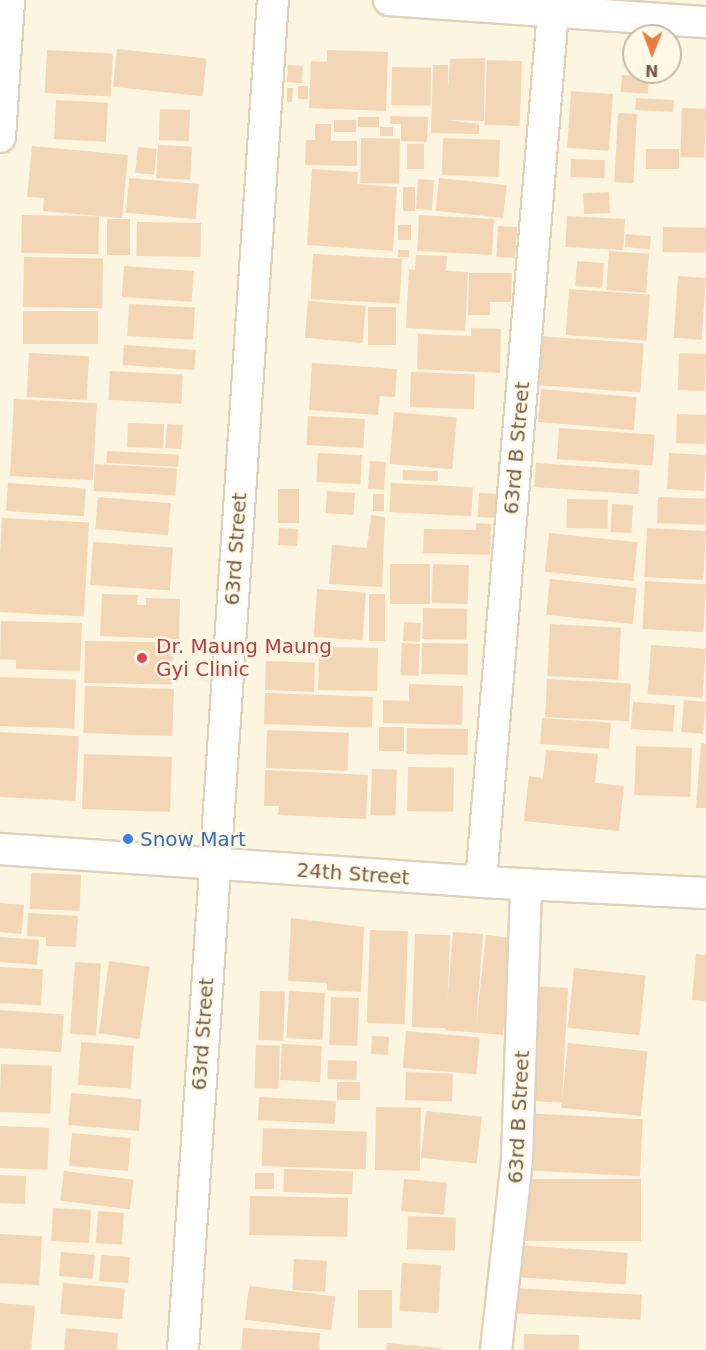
<!DOCTYPE html>
<style>
body{margin:0}
#map{position:relative;width:706px;height:1350px;overflow:hidden;background:#fcf5df;font-family:"DejaVu Sans",sans-serif}
div>[style]{position:absolute}
.building>*{inset:0;background:#f2d6b6;transform-origin:0 0}
.roads{filter:drop-shadow(2px 0 #e0d1bb) drop-shadow(-2px 0 #e0d1bb) drop-shadow(0 2px #e0d1bb) drop-shadow(0 -2px #e0d1bb)}
.street>*{height:30px;margin:-15px;padding:0 15px;transform-origin:15px;border-radius:15px;background:#fff}
.dots>*{width:16px;height:16px;translate:-50% -50%;box-sizing:border-box;border:3px solid #fff8e5;border-radius:50%}
span{translate:-50% -50%;white-space:nowrap;text-align:center;line-height:1.15;-webkit-text-stroke:5px #fff8e5;paint-order:stroke}
.street-label{font-size:20px;color:#725c47}
.health-label{font-size:20px;color:#be3a42}
.left{translate:0 -50%;text-align:left}
.shop-label{font-size:20px;color:#366cbe}
.north{position:absolute;left:622px;top:24px;width:60px;height:60px;box-sizing:border-box;background:#fff8e5;border:2px solid #c7baa6;border-radius:50%;rotate:181deg;font-size:16px;font-weight:700;line-height:24px;text-align:center;color:#725c47}
.north::after{content:'';display:block;margin:auto;width:21px;height:27px;background:#e87e42;clip-path:polygon(50% 0,100% 100%,50% 72%,0 100%)}
</style>
<div id="map">
<div class="building">
<i style="left:117px;top:49px;width:90px;height:38px;rotate:6deg"></i>
<i style="left:47px;top:50px;width:66px;height:43px;rotate:3deg"></i>
<i style="clip-path:polygon(327px 50px,388px 52px,386px 111px,309px 108px,311px 61px,327px 62px)"></i>
<i style="clip-path:polygon(485px 58px,484px 121px,447px 120px,479px 124px,479px 134px,431px 133px,433px 65px,448px 65px,448px 91px,450px 59px)"></i>
<i style="left:487px;top:60px;width:35px;height:65px;rotate:2deg"></i>
<i style="left:288px;top:65px;width:15px;height:17px;rotate:4deg"></i>
<i style="left:392px;top:67px;width:39px;height:38px;rotate:1deg"></i>
<i style="left:622px;top:75px;width:27px;height:17px;rotate:4deg"></i>
<i style="left:298px;top:86px;width:10px;height:13px"></i>
<i style="clip-path:polygon(287px 88px,293px 88px,292px 102px,287px 102px)"></i>
<i style="left:571px;top:91px;width:42px;height:57px;rotate:4deg"></i>
<i style="left:636px;top:98px;width:38px;height:12px;rotate:3deg"></i>
<i style="left:56px;top:100px;width:52px;height:39px;rotate:3deg"></i>
<i style="left:682px;top:108px;width:24px;height:49px;rotate:2deg"></i>
<i style="left:160px;top:109px;width:30px;height:31px;rotate:2deg"></i>
<i style="left:618px;top:113px;width:19px;height:69px;rotate:3deg"></i>
<i style="clip-path:polygon(390px 116px,428px 117px,427px 142px,401px 141px,401px 124px,390px 124px)"></i>
<i style="left:358px;top:117px;width:21px;height:10px"></i>
<i style="left:334px;top:120px;width:22px;height:12px"></i>
<i style="clip-path:polygon(315px 124px,331px 124px,331px 141px,357px 141px,357px 166px,305px 165px,306px 140px,315px 140px)"></i>
<i style="left:380px;top:127px;width:13px;height:9px"></i>
<i style="left:361px;top:138px;width:39px;height:45px;rotate:1deg"></i>
<i style="left:443px;top:138px;width:57px;height:37px;rotate:2deg"></i>
<i style="left:407px;top:144px;width:17px;height:25px"></i>
<i style="left:158px;top:145px;width:34px;height:33px;rotate:3deg"></i>
<i style="clip-path:polygon(32px 146px,128px 155px,122px 218px,43px 211px,44px 198px,27px 197px)"></i>
<i style="left:138px;top:147px;width:19px;height:26px;rotate:6deg"></i>
<i style="left:646px;top:149px;width:33px;height:20px"></i>
<i style="left:571px;top:159px;width:34px;height:18px;rotate:2deg"></i>
<i style="clip-path:polygon(312px 169px,358px 172px,357px 184px,397px 187px,393px 251px,307px 245px)"></i>
<i style="left:129px;top:178px;width:70px;height:35px;rotate:5deg"></i>
<i style="left:439px;top:178px;width:68px;height:33px;rotate:6deg"></i>
<i style="left:418px;top:179px;width:16px;height:30px;rotate:4deg"></i>
<i style="left:403px;top:187px;width:12px;height:24px"></i>
<i style="left:609px;top:192px;width:21px;height:26px;rotate:87deg"></i>
<i style="left:22px;top:215px;width:77px;height:38px;rotate:1deg"></i>
<i style="left:419px;top:215px;width:75px;height:36px;rotate:3deg"></i>
<i style="left:567px;top:216px;width:58px;height:31px;rotate:3deg"></i>
<i style="left:107px;top:219px;width:23px;height:36px"></i>
<i style="left:137px;top:222px;width:64px;height:34px;rotate:1deg"></i>
<i style="left:398px;top:225px;width:13px;height:15px"></i>
<i style="left:498px;top:226px;width:19px;height:31px;rotate:3deg"></i>
<i style="left:663px;top:227px;width:43px;height:25px;rotate:1deg"></i>
<i style="left:626px;top:234px;width:25px;height:13px;rotate:5deg"></i>
<i style="left:398px;top:250px;width:11px;height:7px"></i>
<i style="left:609px;top:251px;width:40px;height:39px;rotate:4deg"></i>
<i style="left:313px;top:254px;width:89px;height:45px;rotate:3deg"></i>
<i style="clip-path:polygon(416px 255px,447px 256px,446px 271px,468px 272px,465px 331px,406px 328px,409px 269px,415px 270px)"></i>
<i style="left:24px;top:257px;width:79px;height:50px;rotate:1deg"></i>
<i style="left:577px;top:261px;width:27px;height:25px;rotate:4deg"></i>
<i style="left:124px;top:266px;width:70px;height:31px;rotate:4deg"></i>
<i style="clip-path:polygon(469px 273px,512px 273px,511px 302px,490px 302px,490px 315px,468px 315px)"></i>
<i style="left:678px;top:276px;width:28px;height:62px;rotate:4deg"></i>
<i style="left:569px;top:289px;width:81px;height:46px;rotate:4deg"></i>
<i style="left:308px;top:301px;width:58px;height:37px;rotate:5deg"></i>
<i style="left:129px;top:304px;width:66px;height:32px;rotate:3deg"></i>
<i style="left:368px;top:307px;width:28px;height:38px"></i>
<i style="left:98px;top:311px;width:33px;height:75px;rotate:90deg"></i>
<i style="clip-path:polygon(471px 328px,501px 329px,500px 373px,417px 369px,418px 334px,471px 336px)"></i>
<i style="left:538px;top:336px;width:106px;height:49px;rotate:4deg"></i>
<i style="left:124px;top:345px;width:72px;height:20px;rotate:4deg"></i>
<i style="left:29px;top:353px;width:60px;height:44px;rotate:3deg"></i>
<i style="left:679px;top:353px;width:27px;height:37px;rotate:2deg"></i>
<i style="clip-path:polygon(312px 363px,397px 369px,395px 397px,380px 396px,378px 415px,309px 410px)"></i>
<i style="left:110px;top:371px;width:73px;height:29px;rotate:3deg"></i>
<i style="left:411px;top:372px;width:64px;height:35px;rotate:2deg"></i>
<i style="left:541px;top:389px;width:96px;height:33px;rotate:5deg"></i>
<i style="left:14px;top:399px;width:83px;height:77px;rotate:3deg"></i>
<i style="left:394px;top:412px;width:63px;height:52px;rotate:5deg"></i>
<i style="left:677px;top:414px;width:29px;height:29px;rotate:2deg"></i>
<i style="left:308px;top:416px;width:57px;height:29px;rotate:3deg"></i>
<i style="left:128px;top:423px;width:36px;height:24px;rotate:2deg"></i>
<i style="left:167px;top:424px;width:16px;height:24px;rotate:4deg"></i>
<i style="left:559px;top:428px;width:96px;height:31px;rotate:4deg"></i>
<i style="left:107px;top:451px;width:72px;height:12px;rotate:3deg"></i>
<i style="left:318px;top:453px;width:44px;height:29px;rotate:3deg"></i>
<i style="left:669px;top:453px;width:37px;height:36px;rotate:3deg"></i>
<i style="left:370px;top:461px;width:16px;height:28px;rotate:4deg"></i>
<i style="left:536px;top:463px;width:104px;height:24px;rotate:4deg"></i>
<i style="left:95px;top:464px;width:82px;height:27px;rotate:3deg"></i>
<i style="left:403px;top:470px;width:35px;height:10px;rotate:2deg"></i>
<i style="left:8px;top:483px;width:78px;height:28px;rotate:4deg"></i>
<i style="left:391px;top:483px;width:82px;height:29px;rotate:3deg"></i>
<i style="left:278px;top:489px;width:21px;height:34px"></i>
<i style="left:327px;top:491px;width:28px;height:22px;rotate:4deg"></i>
<i style="left:479px;top:493px;width:19px;height:24px;rotate:3deg"></i>
<i style="left:373px;top:494px;width:11px;height:17px"></i>
<i style="left:98px;top:497px;width:73px;height:32px;rotate:5deg"></i>
<i style="left:658px;top:497px;width:48px;height:26px;rotate:2deg"></i>
<i style="left:567px;top:499px;width:41px;height:29px;rotate:1deg"></i>
<i style="left:612px;top:504px;width:21px;height:28px;rotate:3deg"></i>
<i style="clip-path:polygon(371px 515px,385px 517px,382px 587px,329px 584px,332px 545px,367px 548px)"></i>
<i style="left:2px;top:518px;width:87px;height:94px;rotate:3deg"></i>
<i style="clip-path:polygon(476px 523px,491px 524px,490px 555px,423px 553px,424px 529px,476px 530px)"></i>
<i style="left:279px;top:528px;width:19px;height:17px;rotate:3deg"></i>
<i style="left:647px;top:528px;width:59px;height:49px;rotate:3deg"></i>
<i style="left:549px;top:533px;width:89px;height:39px;rotate:6deg"></i>
<i style="left:93px;top:542px;width:80px;height:43px;rotate:4deg"></i>
<i style="left:390px;top:564px;width:40px;height:40px"></i>
<i style="left:433px;top:564px;width:36px;height:39px;rotate:2deg"></i>
<i style="left:550px;top:579px;width:87px;height:36px;rotate:6deg"></i>
<i style="left:645px;top:581px;width:61px;height:48px;rotate:3deg"></i>
<i style="left:317px;top:589px;width:49px;height:48px;rotate:4deg"></i>
<i style="clip-path:polygon(102px 594px,138px 595px,137px 605px,146px 605px,146px 598px,180px 599px,179px 639px,100px 636px)"></i>
<i style="left:369px;top:594px;width:16px;height:47px"></i>
<i style="left:423px;top:608px;width:44px;height:31px;rotate:1deg"></i>
<i style="clip-path:polygon(1px 621px,82px 623px,80px 671px,16px 669px,16px 660px,0 659px)"></i>
<i style="left:404px;top:622px;width:17px;height:19px;rotate:3deg"></i>
<i style="left:550px;top:624px;width:71px;height:52px;rotate:3deg"></i>
<i style="left:85px;top:641px;width:88px;height:42px;rotate:1deg"></i>
<i style="left:402px;top:643px;width:18px;height:32px;rotate:3deg"></i>
<i style="left:422px;top:643px;width:46px;height:31px;rotate:1deg"></i>
<i style="left:651px;top:645px;width:55px;height:49px;rotate:4deg"></i>
<i style="left:319px;top:647px;width:59px;height:43px;rotate:1deg"></i>
<i style="left:266px;top:661px;width:49px;height:29px;rotate:2deg"></i>
<i style="left:0;top:677px;width:76px;height:49px;rotate:2deg"></i>
<i style="left:547px;top:679px;width:84px;height:38px;rotate:3deg"></i>
<i style="clip-path:polygon(409px 684px,463px 686px,462px 725px,383px 723px,383px 700px,409px 701px)"></i>
<i style="left:85px;top:686px;width:89px;height:47px;rotate:2deg"></i>
<i style="left:265px;top:693px;width:108px;height:31px;rotate:2deg"></i>
<i style="left:684px;top:700px;width:22px;height:32px;rotate:5deg"></i>
<i style="left:633px;top:702px;width:42px;height:27px;rotate:4deg"></i>
<i style="left:542px;top:718px;width:69px;height:26px;rotate:4deg"></i>
<i style="left:379px;top:727px;width:25px;height:24px"></i>
<i style="left:407px;top:728px;width:61px;height:26px;rotate:1deg"></i>
<i style="left:267px;top:730px;width:82px;height:38px;rotate:2deg"></i>
<i style="left:0;top:732px;width:79px;height:65px;rotate:3deg"></i>
<i style="clip-path:polygon(701px 743px,706px 744px,706px 808px,696px 808px)"></i>
<i style="left:636px;top:746px;width:56px;height:49px;rotate:2deg"></i>
<i style="clip-path:polygon(546px 750px,598px 754px,595px 783px,624px 786px,619px 831px,524px 821px,529px 776px,543px 778px)"></i>
<i style="left:84px;top:754px;width:88px;height:55px;rotate:2deg"></i>
<i style="left:408px;top:767px;width:46px;height:44px;rotate:1deg"></i>
<i style="left:372px;top:769px;width:25px;height:46px;rotate:2deg"></i>
<i style="clip-path:polygon(265px 770px,368px 775px,366px 819px,278px 815px,279px 806px,264px 806px)"></i>
<i style="left:31px;top:873px;width:50px;height:36px;rotate:2deg"></i>
<i style="left:0;top:903px;width:24px;height:29px;rotate:5deg"></i>
<i style="clip-path:polygon(28px 913px,78px 916px,76px 947px,46px 946px,46px 937px,27px 936px)"></i>
<i style="clip-path:polygon(291px 918px,364px 927px,361px 992px,327px 990px,327px 983px,288px 981px)"></i>
<i style="left:370px;top:930px;width:38px;height:93px;rotate:2deg"></i>
<i style="clip-path:polygon(453px 932px,483px 934px,476px 1026px,486px 935px,513px 938px,503px 1035px,445px 1030px)"></i>
<i style="left:415px;top:934px;width:35px;height:93px;rotate:2deg"></i>
<i style="left:0;top:937px;width:39px;height:25px;rotate:4deg"></i>
<i style="clip-path:polygon(696px 954px,706px 955px,706px 1001px,692px 1000px)"></i>
<i style="left:109px;top:961px;width:41px;height:73px;rotate:8deg"></i>
<i style="left:75px;top:962px;width:26px;height:72px;rotate:4deg"></i>
<i style="left:0;top:967px;width:43px;height:36px;rotate:3deg"></i>
<i style="left:574px;top:968px;width:72px;height:60px;rotate:6deg"></i>
<i style="left:532px;top:986px;width:36px;height:115px;rotate:3deg"></i>
<i style="left:260px;top:991px;width:25px;height:49px;rotate:2deg"></i>
<i style="left:289px;top:991px;width:36px;height:47px;rotate:3deg"></i>
<i style="left:331px;top:997px;width:28px;height:48px;rotate:2deg"></i>
<i style="left:0;top:1010px;width:64px;height:38px;rotate:4deg"></i>
<i style="left:406px;top:1031px;width:74px;height:37px;rotate:5deg"></i>
<i style="left:372px;top:1036px;width:17px;height:18px;rotate:3deg"></i>
<i style="left:81px;top:1042px;width:53px;height:43px;rotate:4deg"></i>
<i style="left:568px;top:1043px;width:80px;height:65px;rotate:6deg"></i>
<i style="left:282px;top:1044px;width:40px;height:36px;rotate:3deg"></i>
<i style="left:256px;top:1045px;width:24px;height:43px;rotate:2deg"></i>
<i style="left:328px;top:1060px;width:29px;height:19px;rotate:2deg"></i>
<i style="left:1px;top:1064px;width:51px;height:48px;rotate:2deg"></i>
<i style="left:406px;top:1072px;width:47px;height:28px;rotate:2deg"></i>
<i style="left:337px;top:1082px;width:23px;height:18px"></i>
<i style="left:71px;top:1093px;width:71px;height:32px;rotate:5deg"></i>
<i style="left:259px;top:1097px;width:77px;height:23px;rotate:3deg"></i>
<i style="left:376px;top:1107px;width:45px;height:63px;rotate:1deg"></i>
<i style="left:426px;top:1111px;width:56px;height:47px;rotate:6deg"></i>
<i style="left:524px;top:1113px;width:119px;height:57px;rotate:3deg"></i>
<i style="left:0;top:1126px;width:49px;height:42px;rotate:2deg"></i>
<i style="left:263px;top:1128px;width:104px;height:38px;rotate:2deg"></i>
<i style="left:72px;top:1133px;width:59px;height:33px;rotate:5deg"></i>
<i style="left:284px;top:1169px;width:69px;height:23px;rotate:2deg"></i>
<i style="left:64px;top:1171px;width:70px;height:30px;rotate:7deg"></i>
<i style="left:255px;top:1173px;width:19px;height:16px"></i>
<i style="left:0;top:1175px;width:26px;height:28px;rotate:2deg"></i>
<i style="left:404px;top:1179px;width:43px;height:32px;rotate:5deg"></i>
<i style="left:524px;top:1179px;width:117px;height:62px"></i>
<i style="left:250px;top:1196px;width:98px;height:39px;rotate:1deg"></i>
<i style="left:53px;top:1208px;width:38px;height:33px;rotate:3deg"></i>
<i style="left:98px;top:1211px;width:26px;height:32px;rotate:4deg"></i>
<i style="left:408px;top:1216px;width:48px;height:33px;rotate:2deg"></i>
<i style="left:0;top:1234px;width:42px;height:49px;rotate:3deg"></i>
<i style="left:518px;top:1245px;width:110px;height:32px;rotate:4deg"></i>
<i style="left:61px;top:1252px;width:34px;height:24px;rotate:5deg"></i>
<i style="left:101px;top:1255px;width:29px;height:26px;rotate:4deg"></i>
<i style="left:294px;top:1259px;width:33px;height:31px;rotate:3deg"></i>
<i style="left:402px;top:1263px;width:39px;height:48px;rotate:3deg"></i>
<i style="left:63px;top:1283px;width:62px;height:31px;rotate:5deg"></i>
<i style="left:249px;top:1286px;width:87px;height:34px;rotate:7deg"></i>
<i style="left:511px;top:1288px;width:131px;height:25px;rotate:3deg"></i>
<i style="left:358px;top:1290px;width:34px;height:38px"></i>
<i style="clip-path:polygon(0 1303px,35px 1306px,31px 1350px,0 1350px)"></i>
<i style="clip-path:polygon(66px 1328px,118px 1333px,117px 1350px,64px 1350px)"></i>
<i style="clip-path:polygon(243px 1328px,320px 1333px,319px 1350px,241px 1350px)"></i>
<i style="left:524px;top:1334px;width:55px;height:16px;rotate:1deg"></i>
<i style="clip-path:polygon(387px 1343px,441px 1348px,441px 1350px,386px 1350px)"></i>
</div>
<div class="roads">
<div class="street">
<i style="left:389px;top:0;width:318px;rotate:4deg"></i>
<i style="left:0;top:137px;width:137px;rotate:-86.2deg"></i>
<i style="left:0;top:849px;width:482px;rotate:3.9deg"></i>
<i style="left:481px;top:882px;width:225px;rotate:2.8deg"></i>
<i style="left:481px;top:882px;width:885px;rotate:-85.27deg"></i>
<i style="left:183px;top:1350px;width:1353px;rotate:-86.19deg"></i>
<i style="left:496px;top:1350px;width:192px;rotate:-83.7deg"></i>
<i style="left:517px;top:1159px;width:275px;rotate:-88.1deg"></i>
</div>
</div>
<div class="dots">
<i style="left:142px;top:658px;background:#e0444e"></i>
<i style="left:128px;top:839px;background:#3f7fe0"></i>
</div>
<div class="street-label">
<span style="left:517px;top:448px;rotate:-85deg">63rd B Street</span>
<span style="left:236px;top:549px;rotate:-86deg">63rd Street</span>
<span style="left:353px;top:874px;rotate:4deg">24th Street</span>
<span style="left:203px;top:1034px;rotate:-86deg">63rd Street</span>
<span style="left:519px;top:1117px;rotate:-87deg">63rd B Street</span>
</div>
<div class="health-label">
<span class="left" style="left:156px;top:658px">Dr. Maung Maung<br>Gyi Clinic</span>
</div>
<div class="shop-label">
<span class="left" style="left:140px;top:839px">Snow Mart</span>
</div>
<div class="north">N</div>
</div>
